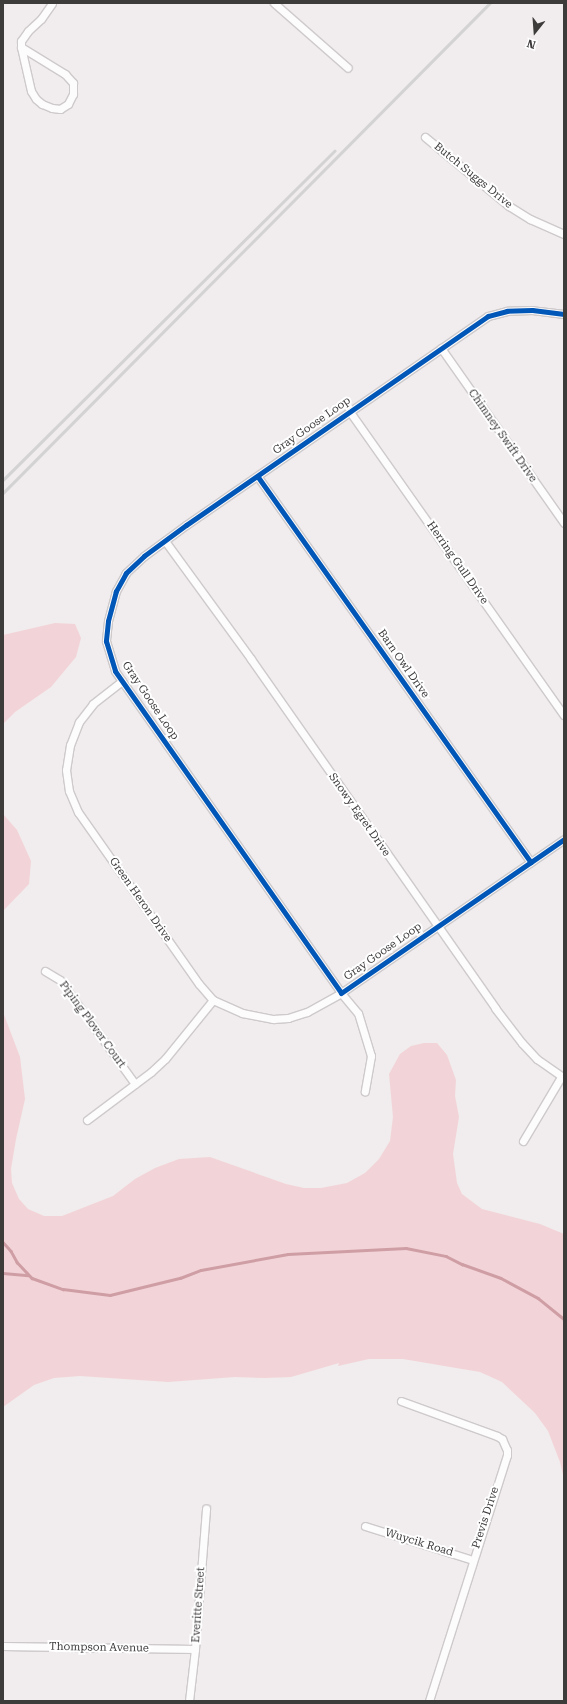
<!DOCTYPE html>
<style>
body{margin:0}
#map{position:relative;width:567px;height:1704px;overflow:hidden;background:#f1eced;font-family:"Roboto Serif",serif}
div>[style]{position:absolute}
.green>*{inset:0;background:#f2d4d8}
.stream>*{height:2.5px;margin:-1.25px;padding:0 1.25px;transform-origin:1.25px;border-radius:1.25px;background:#cf9ea5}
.roads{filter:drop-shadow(1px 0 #cecacb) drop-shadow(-1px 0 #cecacb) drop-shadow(0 1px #cecacb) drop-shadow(0 -1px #cecacb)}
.minor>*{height:7px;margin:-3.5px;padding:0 3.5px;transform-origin:3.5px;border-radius:3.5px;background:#fdfcfc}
.rail>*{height:2.5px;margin:-1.25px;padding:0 1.25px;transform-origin:1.25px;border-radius:1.25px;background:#d4d3d4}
.cycleway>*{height:5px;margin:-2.5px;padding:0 2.5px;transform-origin:2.5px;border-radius:2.5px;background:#0057b8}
span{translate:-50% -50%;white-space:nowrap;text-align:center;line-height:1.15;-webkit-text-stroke:4px #fff;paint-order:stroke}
.street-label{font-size:11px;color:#3e3b3b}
.frame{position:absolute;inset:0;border:4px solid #3e3b3b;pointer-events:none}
.north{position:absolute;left:515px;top:12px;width:40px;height:40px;-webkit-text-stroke:3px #fff;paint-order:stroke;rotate:197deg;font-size:11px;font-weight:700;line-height:16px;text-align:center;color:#3e3b3b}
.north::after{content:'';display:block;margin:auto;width:14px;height:18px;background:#3e3b3b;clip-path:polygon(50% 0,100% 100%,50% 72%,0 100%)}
</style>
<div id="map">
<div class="green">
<i style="clip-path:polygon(55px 623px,75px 624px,81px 638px,76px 657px,51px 687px,15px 712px,3px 724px,3px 635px)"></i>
<i style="clip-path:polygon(3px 814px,17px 830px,31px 861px,29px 884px,3px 911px)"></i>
<i style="clip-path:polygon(3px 1012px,20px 1057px,25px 1099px,16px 1139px,11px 1169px,12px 1183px,19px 1199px,28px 1209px,44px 1216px,62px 1216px,113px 1196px,135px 1179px,155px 1168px,179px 1159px,210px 1157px,286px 1184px,304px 1188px,321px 1188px,347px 1183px,365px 1173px,379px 1159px,390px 1141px,393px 1117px,389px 1074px,400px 1054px,411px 1046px,424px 1043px,437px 1043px,447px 1055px,456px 1080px,455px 1096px,459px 1117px,453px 1154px,457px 1183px,462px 1194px,482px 1209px,540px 1224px,564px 1234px,564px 1479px,560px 1462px,548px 1431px,535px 1413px,502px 1382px,480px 1372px,403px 1359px,369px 1359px,338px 1366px,339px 1363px,291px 1377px,265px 1378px,235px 1377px,168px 1382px,80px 1376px,54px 1378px,34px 1385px,3px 1407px)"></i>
</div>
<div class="stream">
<i style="left:3px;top:1242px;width:12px;rotate:48deg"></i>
<i style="left:11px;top:1251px;width:13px;rotate:61deg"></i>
<i style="left:17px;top:1262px;width:22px;rotate:47deg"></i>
<i style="left:32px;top:1278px;width:33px;rotate:20deg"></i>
<i style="left:63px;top:1289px;width:47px;rotate:7.3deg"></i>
<i style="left:110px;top:1295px;width:72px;rotate:-13.7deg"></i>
<i style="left:180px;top:1278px;width:22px;rotate:-21deg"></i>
<i style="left:201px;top:1270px;width:88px;rotate:-10.4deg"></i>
<i style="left:288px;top:1254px;width:118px;rotate:-2.9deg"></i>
<i style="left:406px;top:1248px;width:41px;rotate:11.3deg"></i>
<i style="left:446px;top:1256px;width:18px;rotate:27deg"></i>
<i style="left:462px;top:1264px;width:41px;rotate:19.7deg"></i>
<i style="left:501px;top:1278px;width:42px;rotate:28.4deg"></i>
<i style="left:538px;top:1298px;width:33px;rotate:39deg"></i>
<i style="left:3px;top:1273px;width:25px;rotate:5deg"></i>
</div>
<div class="roads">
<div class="minor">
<i style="left:274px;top:3px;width:98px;rotate:41.3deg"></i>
<i style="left:21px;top:47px;width:52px;rotate:31.5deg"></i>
<i style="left:65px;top:74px;width:12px;rotate:48deg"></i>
<i style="left:73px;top:83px;width:11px;rotate:90deg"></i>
<i style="left:73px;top:94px;width:11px;rotate:117deg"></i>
<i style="left:68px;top:104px;width:9px;rotate:148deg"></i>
<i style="left:60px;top:109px;width:8px;rotate:-173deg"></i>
<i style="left:52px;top:108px;width:11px;rotate:-158deg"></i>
<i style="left:42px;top:104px;width:8px;rotate:-140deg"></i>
<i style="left:36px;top:99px;width:9px;rotate:-122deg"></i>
<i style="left:31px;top:91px;width:45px;rotate:-102.8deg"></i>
<i style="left:21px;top:47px;width:6px;rotate:-90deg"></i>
<i style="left:21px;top:41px;width:12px;rotate:-55deg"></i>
<i style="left:28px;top:31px;width:18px;rotate:-43deg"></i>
<i style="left:41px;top:19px;width:19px;rotate:-55deg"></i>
<i style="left:425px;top:137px;width:109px;rotate:39.4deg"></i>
<i style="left:509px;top:206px;width:25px;rotate:32deg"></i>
<i style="left:530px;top:219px;width:37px;rotate:24deg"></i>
<i style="left:564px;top:314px;width:32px;rotate:-173deg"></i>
<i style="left:532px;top:310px;width:25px;rotate:178deg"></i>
<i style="left:507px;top:311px;width:20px;rotate:165deg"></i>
<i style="left:488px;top:316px;width:367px;rotate:145.3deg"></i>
<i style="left:186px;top:525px;width:52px;rotate:143.6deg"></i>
<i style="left:144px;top:556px;width:25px;rotate:137deg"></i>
<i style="left:126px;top:573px;width:21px;rotate:119deg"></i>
<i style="left:116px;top:591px;width:31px;rotate:105deg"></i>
<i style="left:108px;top:621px;width:20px;rotate:96deg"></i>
<i style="left:106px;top:641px;width:31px;rotate:73deg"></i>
<i style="left:115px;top:671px;width:393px;rotate:54.9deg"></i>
<i style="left:341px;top:993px;width:271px;rotate:-34.6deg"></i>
<i style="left:441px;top:348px;width:214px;rotate:54.9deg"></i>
<i style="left:350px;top:412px;width:371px;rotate:54.8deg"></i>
<i style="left:258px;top:477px;width:472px;rotate:54.7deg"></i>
<i style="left:165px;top:541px;width:146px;rotate:53.9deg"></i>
<i style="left:251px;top:659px;width:426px;rotate:55deg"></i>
<i style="left:495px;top:1008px;width:44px;rotate:52.4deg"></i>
<i style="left:522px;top:1043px;width:22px;rotate:47deg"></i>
<i style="left:537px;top:1059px;width:33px;rotate:35deg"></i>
<i style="left:122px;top:681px;width:37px;rotate:142deg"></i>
<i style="left:93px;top:704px;width:23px;rotate:128deg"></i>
<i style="left:79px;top:722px;width:25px;rotate:111deg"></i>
<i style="left:70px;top:745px;width:25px;rotate:99deg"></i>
<i style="left:66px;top:770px;width:21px;rotate:82deg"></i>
<i style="left:69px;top:791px;width:23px;rotate:67deg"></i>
<i style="left:78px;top:812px;width:210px;rotate:54.9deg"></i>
<i style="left:199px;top:984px;width:21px;rotate:49deg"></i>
<i style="left:213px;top:1000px;width:32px;rotate:24deg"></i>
<i style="left:242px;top:1013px;width:32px;rotate:11deg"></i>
<i style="left:273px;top:1019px;width:15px;rotate:-4deg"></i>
<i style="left:288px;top:1018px;width:20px;rotate:-18deg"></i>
<i style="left:307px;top:1012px;width:39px;rotate:-29deg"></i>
<i style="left:341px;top:993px;width:26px;rotate:50deg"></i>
<i style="left:358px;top:1013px;width:45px;rotate:73.2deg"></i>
<i style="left:371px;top:1056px;width:36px;rotate:100deg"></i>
<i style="left:45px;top:971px;width:17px;rotate:31deg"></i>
<i style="left:60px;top:980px;width:128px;rotate:54.2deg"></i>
<i style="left:87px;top:1120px;width:80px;rotate:-36.9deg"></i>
<i style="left:151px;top:1072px;width:19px;rotate:-43deg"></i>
<i style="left:165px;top:1059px;width:76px;rotate:-50.9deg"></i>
<i style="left:523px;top:1141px;width:74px;rotate:-59.3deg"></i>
<i style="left:401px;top:1401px;width:102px;rotate:20deg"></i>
<i style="left:497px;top:1436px;width:6px;rotate:31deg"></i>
<i style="left:502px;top:1439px;width:12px;rotate:66deg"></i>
<i style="left:507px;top:1450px;width:5px;rotate:90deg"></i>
<i style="left:507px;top:1455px;width:258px;rotate:107.6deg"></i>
<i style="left:365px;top:1526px;width:113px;rotate:17.5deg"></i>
<i style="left:3px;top:1646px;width:192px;rotate:0.9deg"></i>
<i style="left:189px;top:1701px;width:52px;rotate:-83.4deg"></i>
<i style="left:195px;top:1649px;width:141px;rotate:-85.5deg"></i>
</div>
</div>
<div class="rail">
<i style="left:3px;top:480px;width:467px;rotate:-44.8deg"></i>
<i style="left:3px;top:493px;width:691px;rotate:-45.18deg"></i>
</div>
<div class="cycleway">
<i style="left:564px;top:314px;width:32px;rotate:-173deg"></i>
<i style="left:532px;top:310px;width:25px;rotate:178deg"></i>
<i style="left:507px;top:311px;width:20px;rotate:165deg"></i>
<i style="left:488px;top:316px;width:367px;rotate:145.3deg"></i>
<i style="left:186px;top:525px;width:52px;rotate:143.6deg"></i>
<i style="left:144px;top:556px;width:25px;rotate:137deg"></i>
<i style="left:126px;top:573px;width:21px;rotate:119deg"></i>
<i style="left:116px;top:591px;width:31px;rotate:105deg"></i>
<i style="left:108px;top:621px;width:20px;rotate:96deg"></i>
<i style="left:106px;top:641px;width:31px;rotate:73deg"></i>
<i style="left:115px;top:671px;width:393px;rotate:54.9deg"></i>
<i style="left:341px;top:993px;width:271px;rotate:-34.6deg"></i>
<i style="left:258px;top:477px;width:472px;rotate:54.7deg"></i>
</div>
<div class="street-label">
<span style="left:473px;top:176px;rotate:39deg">Butch Suggs Drive</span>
<span style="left:312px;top:426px;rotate:-35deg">Gray Goose Loop</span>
<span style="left:502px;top:436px;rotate:55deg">Chimney Swift Drive</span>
<span style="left:457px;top:563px;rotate:55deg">Herring Gull Drive</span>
<span style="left:403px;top:664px;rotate:55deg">Barn Owl Drive</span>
<span style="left:150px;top:701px;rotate:56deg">Gray Goose Loop</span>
<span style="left:359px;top:815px;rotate:55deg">Snowy Egret Drive</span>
<span style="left:140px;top:900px;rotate:55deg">Green Heron Drive</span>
<span style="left:383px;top:952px;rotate:-35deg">Gray Goose Loop</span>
<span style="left:92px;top:1025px;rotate:54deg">Piping Plover Court</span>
<span style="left:486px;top:1518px;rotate:-72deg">Previs Drive</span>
<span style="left:419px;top:1543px;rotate:17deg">Wuycik Road</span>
<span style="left:199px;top:1605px;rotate:-86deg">Everitte Street</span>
<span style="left:99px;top:1648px;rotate:1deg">Thompson Avenue</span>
</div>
<div class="frame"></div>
<div class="north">N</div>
</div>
